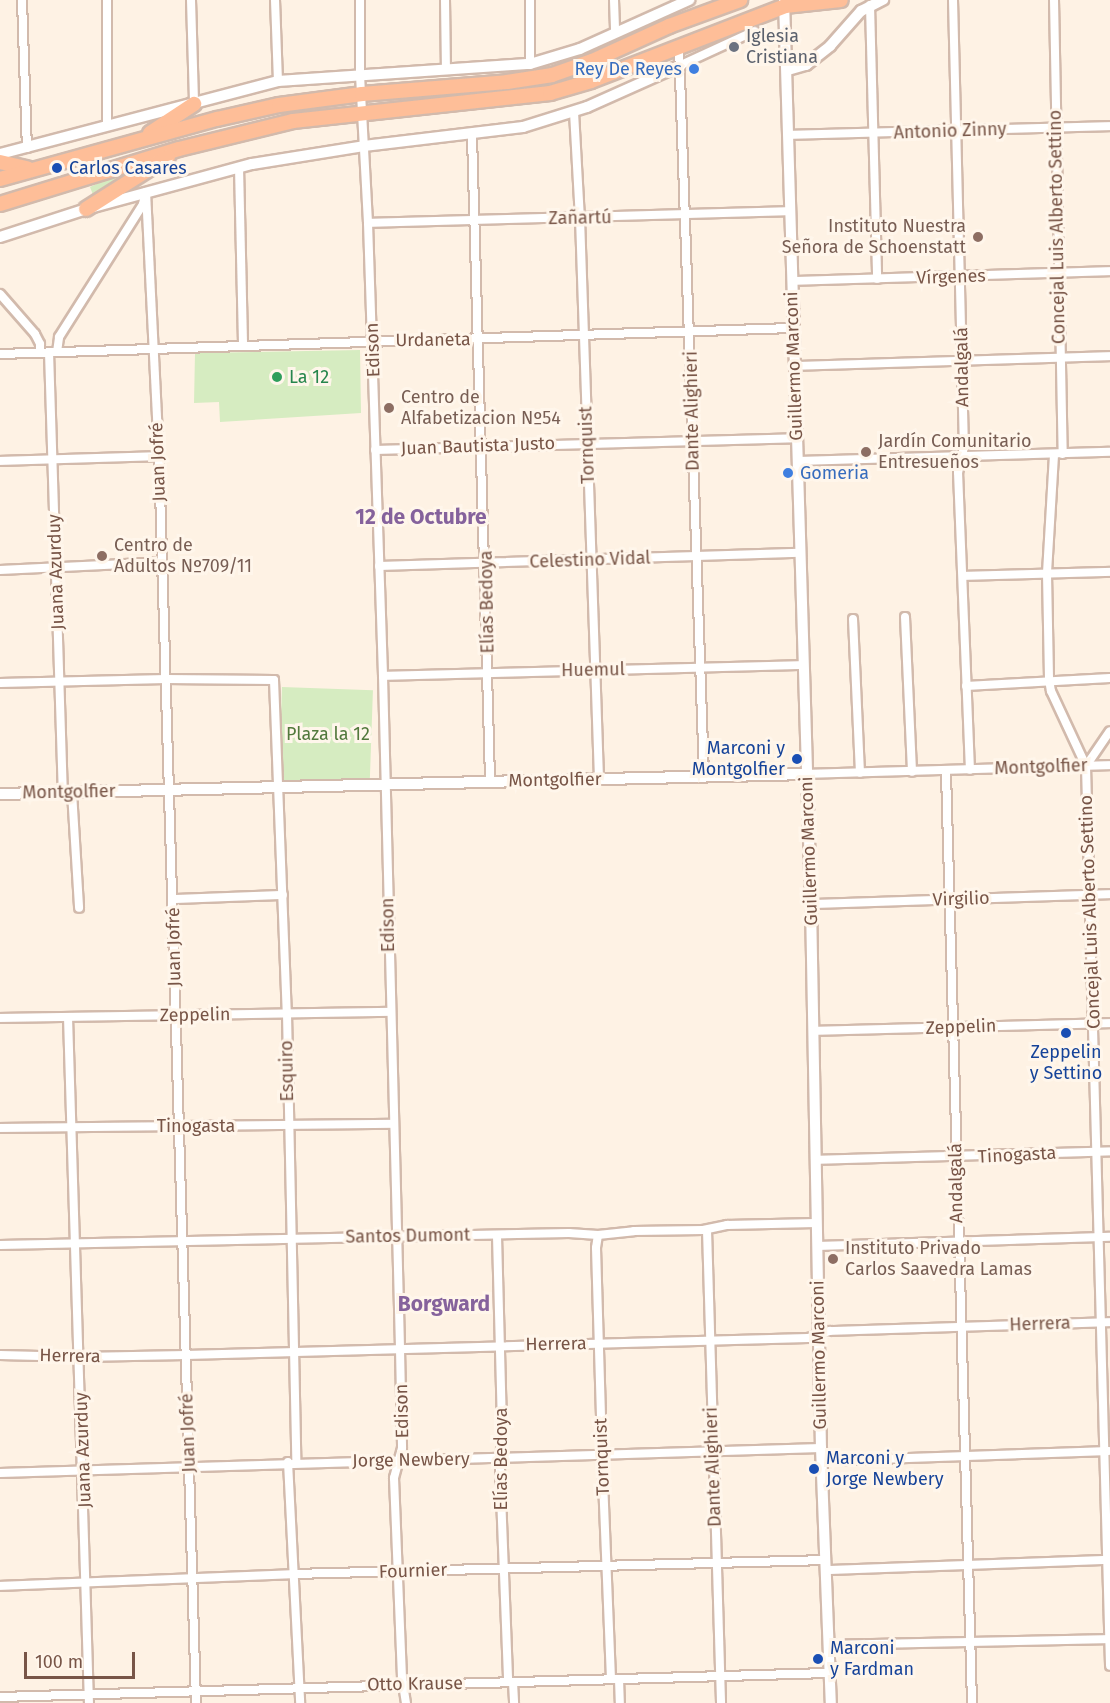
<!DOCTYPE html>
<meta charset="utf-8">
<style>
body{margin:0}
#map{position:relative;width:1110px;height:1703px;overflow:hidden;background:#fef2e4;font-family:"Fira Sans",sans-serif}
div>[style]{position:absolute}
.green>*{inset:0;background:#d6ecc1;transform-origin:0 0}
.roads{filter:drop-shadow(2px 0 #d2baac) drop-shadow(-2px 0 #d2baac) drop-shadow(0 2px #d2baac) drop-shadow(0 -2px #d2baac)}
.minor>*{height:8px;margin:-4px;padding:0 4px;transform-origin:4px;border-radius:4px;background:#fff}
.tertiary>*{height:10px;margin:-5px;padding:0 5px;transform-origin:5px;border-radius:5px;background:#fff}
.trunk>*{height:14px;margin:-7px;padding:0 7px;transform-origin:7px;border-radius:7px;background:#febe98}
.dots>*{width:16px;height:16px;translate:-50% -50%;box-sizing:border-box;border:3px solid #fff6eb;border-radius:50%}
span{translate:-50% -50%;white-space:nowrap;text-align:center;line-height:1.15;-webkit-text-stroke:6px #fff6eb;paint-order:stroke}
.worship-label{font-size:18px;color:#5b616d}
.left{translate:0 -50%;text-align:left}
.shop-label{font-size:18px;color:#366cbe}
.right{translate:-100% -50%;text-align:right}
.street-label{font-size:18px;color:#785547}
.transit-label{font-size:18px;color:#164399}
.education-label{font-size:18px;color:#785e54}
.leisure-label{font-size:18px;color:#27864d}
.park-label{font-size:18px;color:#52793c}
.quarter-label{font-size:21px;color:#85629c;font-weight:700}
.scale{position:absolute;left:24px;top:1652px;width:111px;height:27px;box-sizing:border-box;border:3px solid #785547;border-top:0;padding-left:8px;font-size:18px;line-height:21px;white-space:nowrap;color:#785547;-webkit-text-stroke:4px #fff6eb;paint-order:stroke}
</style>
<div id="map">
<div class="green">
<i style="clip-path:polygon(154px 161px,95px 200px,90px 187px,134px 167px)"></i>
<i style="clip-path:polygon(360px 350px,361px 413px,220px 422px,219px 402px,194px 403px,195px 353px)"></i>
<i style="left:282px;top:687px;width:91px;height:94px;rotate:2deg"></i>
</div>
<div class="roads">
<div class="minor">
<i style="left:22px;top:0;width:148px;rotate:88.1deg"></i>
<i style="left:107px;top:0;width:126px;rotate:90deg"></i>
<i style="left:191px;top:0;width:104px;rotate:88.3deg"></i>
<i style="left:275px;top:0;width:81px;rotate:87.9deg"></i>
<i style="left:360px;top:0;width:75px;rotate:90deg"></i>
<i style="left:360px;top:75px;width:148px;rotate:86.9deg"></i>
<i style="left:368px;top:223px;width:453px;rotate:88.1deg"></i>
<i style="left:383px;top:676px;width:673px;rotate:88.55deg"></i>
<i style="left:400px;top:1349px;width:99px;rotate:88.8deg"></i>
<i style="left:402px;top:1448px;width:31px;rotate:105deg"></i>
<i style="left:394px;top:1478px;width:200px;rotate:87.7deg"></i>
<i style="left:402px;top:1678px;width:25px;rotate:81deg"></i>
<i style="left:445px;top:0;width:69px;rotate:89.2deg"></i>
<i style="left:530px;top:0;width:64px;rotate:90deg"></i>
<i style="left:614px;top:0;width:32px;rotate:88deg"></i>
<i style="left:953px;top:0;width:447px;rotate:88.6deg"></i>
<i style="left:964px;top:447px;width:26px;rotate:103deg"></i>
<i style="left:958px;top:472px;width:298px;rotate:87.7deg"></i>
<i style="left:1054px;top:0;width:454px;rotate:88.9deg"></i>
<i style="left:870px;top:5px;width:274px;rotate:88.5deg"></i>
<i style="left:679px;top:46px;width:730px;rotate:88.04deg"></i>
<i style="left:681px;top:65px;width:81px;rotate:-24.7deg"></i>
<i style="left:574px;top:112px;width:106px;rotate:86.8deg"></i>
<i style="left:580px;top:218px;width:561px;rotate:88.06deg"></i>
<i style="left:472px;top:135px;width:646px;rotate:88.4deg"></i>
<i style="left:789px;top:135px;width:321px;rotate:-1.6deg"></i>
<i style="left:239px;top:167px;width:178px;rotate:88.7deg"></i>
<i style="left:146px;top:192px;width:264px;rotate:87.2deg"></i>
<i style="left:159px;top:456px;width:1248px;rotate:88.3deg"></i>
<i style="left:368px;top:223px;width:423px;rotate:-1.6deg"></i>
<i style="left:792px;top:281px;width:318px;rotate:-1.8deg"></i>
<i style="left:0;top:294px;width:53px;rotate:48.8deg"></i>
<i style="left:35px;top:334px;width:11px;rotate:63deg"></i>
<i style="left:40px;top:344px;width:8px;rotate:90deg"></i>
<i style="left:49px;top:352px;width:440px;rotate:88.2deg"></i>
<i style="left:57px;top:352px;width:15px;rotate:-82deg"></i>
<i style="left:59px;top:337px;width:157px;rotate:-57.7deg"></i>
<i style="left:143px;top:204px;width:9px;rotate:-77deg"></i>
<i style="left:0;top:354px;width:793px;rotate:-1.88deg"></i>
<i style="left:794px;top:366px;width:316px;rotate:-1.8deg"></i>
<i style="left:375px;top:450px;width:421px;rotate:-1.6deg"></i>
<i style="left:1054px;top:455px;width:119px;rotate:93.4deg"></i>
<i style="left:1047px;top:574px;width:105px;rotate:88.9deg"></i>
<i style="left:1049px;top:679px;width:12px;rotate:81deg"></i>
<i style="left:1051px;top:691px;width:83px;rotate:65deg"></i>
<i style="left:1086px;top:766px;width:900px;rotate:88.47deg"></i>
<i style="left:0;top:461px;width:159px;rotate:-1.8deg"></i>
<i style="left:798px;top:461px;width:312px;rotate:-1.7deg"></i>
<i style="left:379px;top:566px;width:421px;rotate:-1.8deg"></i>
<i style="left:0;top:570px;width:161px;rotate:-2.8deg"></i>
<i style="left:964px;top:576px;width:146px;rotate:-1.6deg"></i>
<i style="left:905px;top:617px;width:155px;rotate:87.4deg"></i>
<i style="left:853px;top:619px;width:154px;rotate:87.4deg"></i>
<i style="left:383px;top:676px;width:421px;rotate:-1.5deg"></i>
<i style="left:0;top:683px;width:166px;rotate:-1.4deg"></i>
<i style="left:166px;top:679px;width:108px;rotate:0.5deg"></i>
<i style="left:274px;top:680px;width:334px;rotate:87.8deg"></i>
<i style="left:287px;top:1014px;width:448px;rotate:88.8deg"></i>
<i style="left:966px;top:686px;width:144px;rotate:-3.2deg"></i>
<i style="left:1086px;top:766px;width:42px;rotate:-55.6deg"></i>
<i style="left:946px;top:772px;width:931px;rotate:88.4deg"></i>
<i style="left:807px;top:774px;width:303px;rotate:-1.7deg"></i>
<i style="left:72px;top:792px;width:116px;rotate:86.5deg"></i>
<i style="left:173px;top:899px;width:110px;rotate:-2.1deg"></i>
<i style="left:811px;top:904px;width:299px;rotate:-1.9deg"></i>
<i style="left:68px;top:1017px;width:686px;rotate:88.25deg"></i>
<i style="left:0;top:1018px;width:390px;rotate:-0.9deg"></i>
<i style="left:813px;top:1031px;width:297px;rotate:-1.5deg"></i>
<i style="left:0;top:1128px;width:393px;rotate:-0.6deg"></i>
<i style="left:815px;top:1160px;width:295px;rotate:-1.7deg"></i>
<i style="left:707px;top:1230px;width:473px;rotate:88.3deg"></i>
<i style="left:598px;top:1235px;width:13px;rotate:99deg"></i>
<i style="left:596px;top:1248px;width:207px;rotate:88.3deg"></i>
<i style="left:602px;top:1455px;width:224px;rotate:87.7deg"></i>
<i style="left:497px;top:1236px;width:191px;rotate:88.5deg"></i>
<i style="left:502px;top:1427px;width:42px;rotate:92.7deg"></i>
<i style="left:500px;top:1469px;width:213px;rotate:87.8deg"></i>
<i style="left:0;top:1245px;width:569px;rotate:-1.21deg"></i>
<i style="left:569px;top:1233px;width:29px;rotate:4deg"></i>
<i style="left:598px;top:1235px;width:36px;rotate:-6deg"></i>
<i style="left:634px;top:1231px;width:69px;rotate:-0.8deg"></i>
<i style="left:703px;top:1230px;width:25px;rotate:-12deg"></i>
<i style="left:727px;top:1225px;width:89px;rotate:-1.3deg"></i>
<i style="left:817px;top:1246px;width:293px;rotate:-1.8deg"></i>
<i style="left:0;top:1355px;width:80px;rotate:1.4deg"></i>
<i style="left:80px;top:1357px;width:106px;rotate:-1.1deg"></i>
<i style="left:186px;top:1355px;width:622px;rotate:-1.57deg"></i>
<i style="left:808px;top:1338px;width:23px;rotate:-18deg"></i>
<i style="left:830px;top:1331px;width:280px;rotate:-1.8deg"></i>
<i style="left:822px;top:1461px;width:287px;rotate:-2deg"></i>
<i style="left:288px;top:1462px;width:241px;rotate:87.1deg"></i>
<i style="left:0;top:1473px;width:821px;rotate:-1.74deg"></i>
<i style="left:827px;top:1570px;width:279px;rotate:-2.1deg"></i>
<i style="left:0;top:1586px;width:293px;rotate:-2.3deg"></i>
<i style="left:293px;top:1574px;width:533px;rotate:-1.5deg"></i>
<i style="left:828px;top:1645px;width:282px;rotate:-1.2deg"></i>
<i style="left:619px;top:1679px;width:24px;rotate:88deg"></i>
<i style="left:513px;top:1682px;width:21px;rotate:87deg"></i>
<i style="left:0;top:1697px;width:829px;rotate:-1.66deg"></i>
</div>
<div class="tertiary">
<i style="left:784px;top:0;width:904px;rotate:88.29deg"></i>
<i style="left:811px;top:904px;width:544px;rotate:88.95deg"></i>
<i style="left:821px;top:1448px;width:255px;rotate:87.8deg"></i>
<i style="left:788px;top:70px;width:19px;rotate:-16deg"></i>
<i style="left:806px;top:65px;width:31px;rotate:-38deg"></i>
<i style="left:830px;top:46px;width:47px;rotate:-48.5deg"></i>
<i style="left:861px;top:11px;width:25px;rotate:-27deg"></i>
<i style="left:0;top:154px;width:287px;rotate:-14.7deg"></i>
<i style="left:278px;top:81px;width:253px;rotate:-3.9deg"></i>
<i style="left:530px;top:64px;width:52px;rotate:-16.7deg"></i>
<i style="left:580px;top:49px;width:120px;rotate:-24.2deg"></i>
<i style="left:0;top:237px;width:90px;rotate:-18deg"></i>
<i style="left:86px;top:209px;width:172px;rotate:-15.2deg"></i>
<i style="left:252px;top:164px;width:113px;rotate:-9.1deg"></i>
<i style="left:364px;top:146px;width:160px;rotate:-6.8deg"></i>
<i style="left:523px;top:127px;width:67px;rotate:-17.4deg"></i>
<i style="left:587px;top:107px;width:103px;rotate:-24.1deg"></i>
<i style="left:0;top:794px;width:807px;rotate:-1.42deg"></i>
</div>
<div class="trunk">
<i style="left:150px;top:133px;width:53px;rotate:-33.4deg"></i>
<i style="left:0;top:162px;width:28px;rotate:13deg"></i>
<i style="left:0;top:179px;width:225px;rotate:-15.5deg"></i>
<i style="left:217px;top:119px;width:64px;rotate:-12.7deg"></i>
<i style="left:279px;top:105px;width:84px;rotate:-7.5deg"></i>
<i style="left:362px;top:94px;width:145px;rotate:-4.7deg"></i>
<i style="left:507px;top:82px;width:46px;rotate:-8.8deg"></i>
<i style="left:552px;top:75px;width:42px;rotate:-19.3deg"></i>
<i style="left:592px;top:61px;width:85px;rotate:-24.4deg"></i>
<i style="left:669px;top:26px;width:76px;rotate:-20.1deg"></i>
<i style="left:0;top:204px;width:187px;rotate:-17.1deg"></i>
<i style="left:179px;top:149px;width:117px;rotate:-13.8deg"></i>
<i style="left:293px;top:121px;width:259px;rotate:-6.2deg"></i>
<i style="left:550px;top:93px;width:43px;rotate:-16.3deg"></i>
<i style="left:591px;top:81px;width:208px;rotate:-21.1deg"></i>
<i style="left:785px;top:6px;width:56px;rotate:-6.1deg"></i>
<i style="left:86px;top:209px;width:97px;rotate:-32.4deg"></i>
</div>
</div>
<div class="dots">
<i style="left:734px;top:47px;background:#6b7280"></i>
<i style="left:694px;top:69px;background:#3f7fe0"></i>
<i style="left:57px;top:168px;background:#1a4fb4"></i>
<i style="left:978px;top:237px;background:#8d6e63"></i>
<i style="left:277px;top:377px;background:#2e9e5b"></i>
<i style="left:389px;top:408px;background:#8d6e63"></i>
<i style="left:866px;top:452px;background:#8d6e63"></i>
<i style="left:788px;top:473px;background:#3f7fe0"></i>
<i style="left:102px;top:556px;background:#8d6e63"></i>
<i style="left:797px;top:759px;background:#1a4fb4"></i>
<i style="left:1066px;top:1033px;background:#1a4fb4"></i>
<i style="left:833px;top:1259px;background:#8d6e63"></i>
<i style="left:814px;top:1469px;background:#1a4fb4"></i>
<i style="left:818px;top:1659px;background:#1a4fb4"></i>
</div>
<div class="worship-label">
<span class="left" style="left:746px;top:47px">Iglesia<br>Cristiana</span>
</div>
<div class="shop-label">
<span class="right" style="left:682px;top:69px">Rey De Reyes</span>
<span class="left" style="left:800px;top:473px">Gomeria</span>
</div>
<div class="street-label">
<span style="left:950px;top:131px;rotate:-2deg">Antonio Zinny</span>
<span style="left:580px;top:218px;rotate:-1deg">Zañartú</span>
<span style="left:1057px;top:227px;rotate:-91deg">Concejal Luis Alberto Settino</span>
<span style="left:951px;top:277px;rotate:-2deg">Vírgenes</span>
<span style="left:433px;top:340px;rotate:-1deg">Urdaneta</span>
<span style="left:373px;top:350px;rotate:-92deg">Edison</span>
<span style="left:794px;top:366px;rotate:-92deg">Guillermo Marconi</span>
<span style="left:962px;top:367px;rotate:-91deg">Andalgalá</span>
<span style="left:692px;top:411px;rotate:-91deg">Dante Alighieri</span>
<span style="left:587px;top:445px;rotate:-92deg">Tornquist</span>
<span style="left:478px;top:446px;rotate:-2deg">Juan Bautista Justo</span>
<span style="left:158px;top:462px;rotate:-92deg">Juan Jofré</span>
<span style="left:590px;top:560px;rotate:-2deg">Celestino Vidal</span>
<span style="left:56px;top:572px;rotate:-92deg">Juana Azurduy</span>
<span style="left:487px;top:602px;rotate:-91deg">Elías Bedoya</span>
<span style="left:593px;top:670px;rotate:-1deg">Huemul</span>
<span style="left:1041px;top:767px;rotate:-2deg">Montgolfier</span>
<span style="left:555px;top:780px;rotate:-1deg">Montgolfier</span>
<span style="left:69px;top:792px;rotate:-1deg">Montgolfier</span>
<span style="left:809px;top:851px;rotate:-92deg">Guillermo Marconi</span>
<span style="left:961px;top:899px;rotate:-2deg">Virgilio</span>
<span style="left:1090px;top:912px;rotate:-92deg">Concejal Luis Alberto Settino</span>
<span style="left:388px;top:925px;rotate:-91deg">Edison</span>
<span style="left:174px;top:947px;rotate:-91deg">Juan Jofré</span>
<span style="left:195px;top:1015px;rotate:-1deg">Zeppelin</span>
<span style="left:961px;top:1027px;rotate:-2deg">Zeppelin</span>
<span style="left:287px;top:1071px;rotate:-91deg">Esquiro</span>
<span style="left:196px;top:1126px">Tinogasta</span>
<span style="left:1017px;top:1155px;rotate:-3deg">Tinogasta</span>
<span style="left:956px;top:1183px;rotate:-91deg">Andalgalá</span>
<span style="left:408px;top:1236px;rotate:-1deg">Santos Dumont</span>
<span style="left:1040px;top:1324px;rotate:-2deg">Herrera</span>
<span style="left:556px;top:1344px;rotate:-1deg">Herrera</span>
<span style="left:819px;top:1355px;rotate:-91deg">Guillermo Marconi</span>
<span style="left:70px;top:1356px;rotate:1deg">Herrera</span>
<span style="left:402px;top:1411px;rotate:-91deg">Edison</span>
<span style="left:188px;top:1433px;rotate:-92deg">Juan Jofré</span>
<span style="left:83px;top:1450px;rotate:-92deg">Juana Azurduy</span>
<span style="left:602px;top:1457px;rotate:-92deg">Tornquist</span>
<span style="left:501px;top:1459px;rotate:-90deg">Elías Bedoya</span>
<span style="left:411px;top:1460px;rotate:-1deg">Jorge Newbery</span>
<span style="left:713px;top:1467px;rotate:-92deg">Dante Alighieri</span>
<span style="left:413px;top:1571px;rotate:-2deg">Fournier</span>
<span style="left:415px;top:1684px;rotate:-1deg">Otto Krause</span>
</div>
<div class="transit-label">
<span class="left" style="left:69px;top:168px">Carlos Casares</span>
<span class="right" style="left:785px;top:759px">Marconi y<br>Montgolfier</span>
<span style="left:1066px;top:1063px">Zeppelin<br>y Settino</span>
<span class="left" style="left:826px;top:1469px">Marconi y<br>Jorge Newbery</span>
<span class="left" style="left:830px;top:1659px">Marconi<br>y Fardman</span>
</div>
<div class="education-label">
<span class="right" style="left:966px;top:237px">Instituto Nuestra<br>Señora de Schoenstatt</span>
<span class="left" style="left:401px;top:408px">Centro de<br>Alfabetizacion Nº54</span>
<span class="left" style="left:878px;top:452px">Jardín Comunitario<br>Entresueños</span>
<span class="left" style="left:114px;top:556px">Centro de<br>Adultos Nº709/11</span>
<span class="left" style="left:845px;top:1259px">Instituto Privado<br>Carlos Saavedra Lamas</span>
</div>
<div class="leisure-label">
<span class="left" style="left:289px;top:377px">La 12</span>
</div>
<div class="park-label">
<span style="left:328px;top:734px">Plaza la 12</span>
</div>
<div class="quarter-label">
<span style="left:421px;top:517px">12 de Octubre</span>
<span style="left:444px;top:1304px">Borgward</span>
</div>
<div class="scale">100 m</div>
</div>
